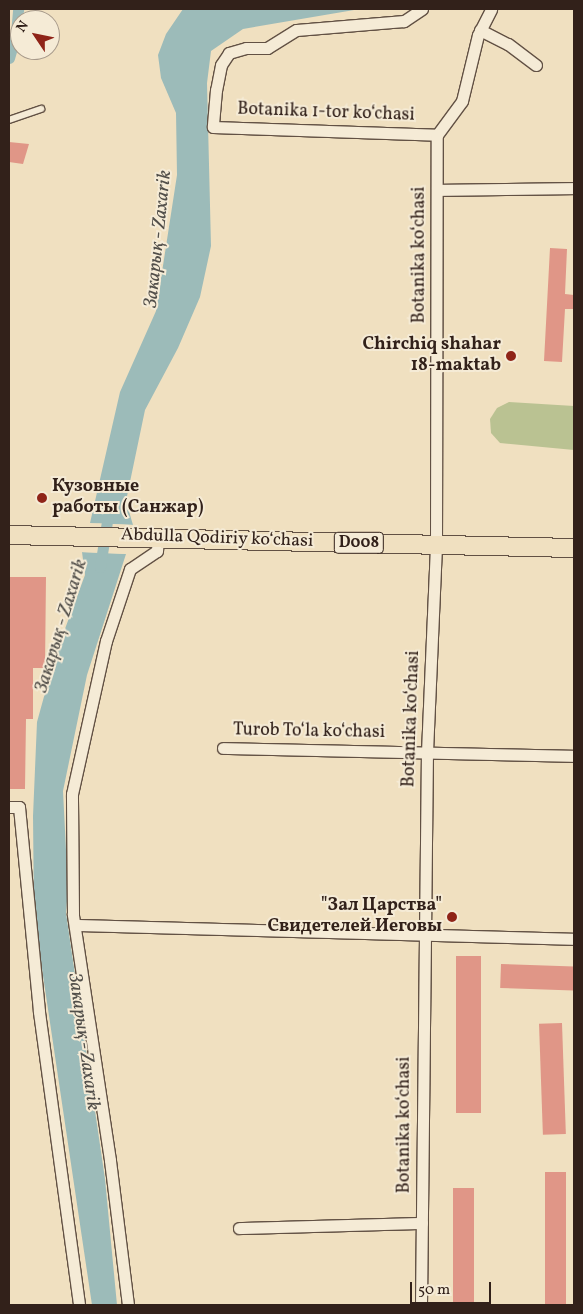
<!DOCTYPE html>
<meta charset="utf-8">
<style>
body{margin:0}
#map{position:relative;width:583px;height:1314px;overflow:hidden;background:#f0e0c0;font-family:Vollkorn,serif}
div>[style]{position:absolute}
.green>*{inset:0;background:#bac292}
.water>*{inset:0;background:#9cbbb9}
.pier>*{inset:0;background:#f0e0c0}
.canal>*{height:11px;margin:-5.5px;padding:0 5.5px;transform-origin:5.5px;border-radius:5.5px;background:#9cbbb9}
.building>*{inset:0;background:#e09687;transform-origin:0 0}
.roads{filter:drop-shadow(1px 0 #625144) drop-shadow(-1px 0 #625144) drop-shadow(0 1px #625144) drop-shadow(0 -1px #625144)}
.service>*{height:5.5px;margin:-2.75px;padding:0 2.75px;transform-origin:2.75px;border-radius:2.75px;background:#f5ebd6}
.minor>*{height:11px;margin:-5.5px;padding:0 5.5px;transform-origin:5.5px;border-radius:5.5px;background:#f5ebd6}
.primary>*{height:18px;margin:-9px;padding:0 9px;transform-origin:9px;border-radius:9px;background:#f0e0c0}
.dots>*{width:14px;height:14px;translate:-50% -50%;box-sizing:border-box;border:2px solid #f5ebd6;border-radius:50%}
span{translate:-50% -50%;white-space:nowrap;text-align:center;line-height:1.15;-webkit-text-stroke:4px #f5ebd6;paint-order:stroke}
.shield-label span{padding:1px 4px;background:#f5ebd6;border:1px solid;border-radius:4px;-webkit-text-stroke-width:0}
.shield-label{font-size:16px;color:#32211a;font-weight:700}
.street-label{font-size:18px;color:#32211a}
.poi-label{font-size:18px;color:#32211a;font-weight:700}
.right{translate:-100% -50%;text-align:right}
.left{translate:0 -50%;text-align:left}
.water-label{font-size:19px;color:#524f4a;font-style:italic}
.frame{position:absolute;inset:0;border:10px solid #32211a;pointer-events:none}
.north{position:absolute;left:10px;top:10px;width:50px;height:50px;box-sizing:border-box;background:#f5ebd6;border:1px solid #a79a8b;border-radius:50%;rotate:304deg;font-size:14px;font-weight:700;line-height:20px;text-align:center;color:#32211a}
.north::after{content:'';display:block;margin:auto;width:18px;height:22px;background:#8f2418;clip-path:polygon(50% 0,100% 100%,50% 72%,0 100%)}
.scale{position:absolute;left:410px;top:1282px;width:81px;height:22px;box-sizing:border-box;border:2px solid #32211a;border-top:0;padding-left:6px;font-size:15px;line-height:18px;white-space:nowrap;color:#32211a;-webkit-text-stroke:4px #f5ebd6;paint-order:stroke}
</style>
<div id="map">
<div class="green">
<i style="clip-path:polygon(509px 402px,574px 406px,574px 450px,500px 443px,491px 433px,490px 419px,497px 408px)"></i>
</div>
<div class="water">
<i style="clip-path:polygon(183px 9px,360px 9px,243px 29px,211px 51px,207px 83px,211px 246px,200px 297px,178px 348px,145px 410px,126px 501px,133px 525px,90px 523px,120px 392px,156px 311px,177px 175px,176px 113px,161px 78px,158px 55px,166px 34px)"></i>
<i style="clip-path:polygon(82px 552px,126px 554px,87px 675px,63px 791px,68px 889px,66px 913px,105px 1179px,117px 1305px,92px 1305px,34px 915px,33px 816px,37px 722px,56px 653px,85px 575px)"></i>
</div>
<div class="pier">
<i style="clip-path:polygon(88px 523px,136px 525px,133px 527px)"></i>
<i style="clip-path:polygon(81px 549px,126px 552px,128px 554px,79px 552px)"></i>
</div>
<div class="canal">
<i style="left:9px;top:58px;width:25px;rotate:-74deg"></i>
<i style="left:16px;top:34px;width:25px;rotate:-85deg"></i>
<i style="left:100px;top:567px;width:60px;rotate:-81.3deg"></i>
</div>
<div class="building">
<i style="clip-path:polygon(9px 142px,29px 144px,23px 164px,9px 162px)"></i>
<i style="clip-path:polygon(550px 248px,567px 249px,565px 294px,574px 295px,574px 309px,565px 309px,562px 362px,544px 361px)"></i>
<i style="clip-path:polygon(9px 577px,46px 577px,45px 668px,33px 668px,33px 719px,26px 719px,25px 789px,9px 789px)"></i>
<i style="left:456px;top:956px;width:25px;height:157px"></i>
<i style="left:501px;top:964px;width:73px;height:24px;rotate:2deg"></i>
<i style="left:562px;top:1023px;width:111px;height:23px;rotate:88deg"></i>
<i style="left:545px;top:1172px;width:21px;height:133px"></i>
<i style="left:453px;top:1188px;width:21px;height:117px"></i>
</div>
<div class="roads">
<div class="service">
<i style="left:9px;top:120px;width:34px;rotate:-19deg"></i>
</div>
<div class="minor">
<i style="left:422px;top:9px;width:22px;rotate:146deg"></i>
<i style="left:404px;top:21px;width:108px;rotate:175.2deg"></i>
<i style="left:296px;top:30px;width:34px;rotate:148deg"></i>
<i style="left:267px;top:48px;width:21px;rotate:180deg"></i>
<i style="left:246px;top:48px;width:18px;rotate:164deg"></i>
<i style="left:229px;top:53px;width:14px;rotate:124deg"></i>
<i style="left:221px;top:65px;width:25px;rotate:101deg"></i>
<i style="left:216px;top:90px;width:37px;rotate:95deg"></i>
<i style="left:213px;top:127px;width:224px;rotate:2deg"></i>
<i style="left:480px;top:30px;width:31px;rotate:27deg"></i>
<i style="left:508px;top:44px;width:35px;rotate:37deg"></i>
<i style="left:437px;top:135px;width:42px;rotate:-53.7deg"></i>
<i style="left:462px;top:101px;width:68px;rotate:-76.4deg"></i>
<i style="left:478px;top:35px;width:29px;rotate:-63deg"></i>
<i style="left:437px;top:190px;width:137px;rotate:-0.8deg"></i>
<i style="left:223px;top:748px;width:351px;rotate:1.3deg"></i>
<i style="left:9px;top:807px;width:10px"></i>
<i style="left:19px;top:807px;width:206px;rotate:84.4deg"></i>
<i style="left:39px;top:1012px;width:296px;rotate:82.2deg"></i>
<i style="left:75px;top:925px;width:499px;rotate:1.6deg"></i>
<i style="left:239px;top:1228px;width:183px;rotate:-1.6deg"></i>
<i style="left:128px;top:1305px;width:146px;rotate:-97.1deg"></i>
<i style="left:110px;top:1160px;width:249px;rotate:-98.6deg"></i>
<i style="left:73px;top:914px;width:120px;rotate:-90.5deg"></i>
<i style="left:72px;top:794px;width:157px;rotate:-77.5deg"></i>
<i style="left:106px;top:641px;width:76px;rotate:-71.6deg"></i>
<i style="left:130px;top:569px;width:32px;rotate:-34deg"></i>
<i style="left:157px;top:551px;width:14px;rotate:-86deg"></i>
<i style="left:421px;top:1305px;width:553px;rotate:-89.38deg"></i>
<i style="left:427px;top:752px;width:206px;rotate:-87.5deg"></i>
<i style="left:436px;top:546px;width:411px;rotate:-89.9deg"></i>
</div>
<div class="primary">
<i style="left:9px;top:535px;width:565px;rotate:1.32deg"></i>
</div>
</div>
<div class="dots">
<i style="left:511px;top:356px;background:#8f2418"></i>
<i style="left:42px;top:498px;background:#8f2418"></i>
<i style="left:452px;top:917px;background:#8f2418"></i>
</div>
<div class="shield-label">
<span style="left:359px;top:543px">D008</span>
</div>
<div class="street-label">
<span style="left:326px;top:113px;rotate:2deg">Botanika 1-tor ko‘chasi</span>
<span style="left:420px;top:255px;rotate:-90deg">Botanika ko‘chasi</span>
<span style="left:217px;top:539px;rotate:2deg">Abdulla Qodiriy ko‘chasi</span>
<span style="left:412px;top:719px;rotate:-88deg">Botanika ko‘chasi</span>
<span style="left:309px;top:732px;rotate:1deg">Turob To‘la ko‘chasi</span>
<span style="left:405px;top:1125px;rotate:-90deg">Botanika ko‘chasi</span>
</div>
<div class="poi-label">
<span class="right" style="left:501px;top:356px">Chirchiq shahar<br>18-maktab</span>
<span class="left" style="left:52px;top:498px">Кузовные<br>работы (Санжар)</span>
<span class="right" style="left:442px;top:917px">"Зал Царства"<br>Свидетелей Иеговы</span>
</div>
<div class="water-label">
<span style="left:159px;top:239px;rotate:-84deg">Закарық - Zaxarik</span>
<span style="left:62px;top:626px;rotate:-73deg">Закарық - Zaxarik</span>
<span style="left:83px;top:1042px;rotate:82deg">Закарық - Zaxarik</span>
</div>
<div class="frame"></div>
<div class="north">N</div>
<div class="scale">50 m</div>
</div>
